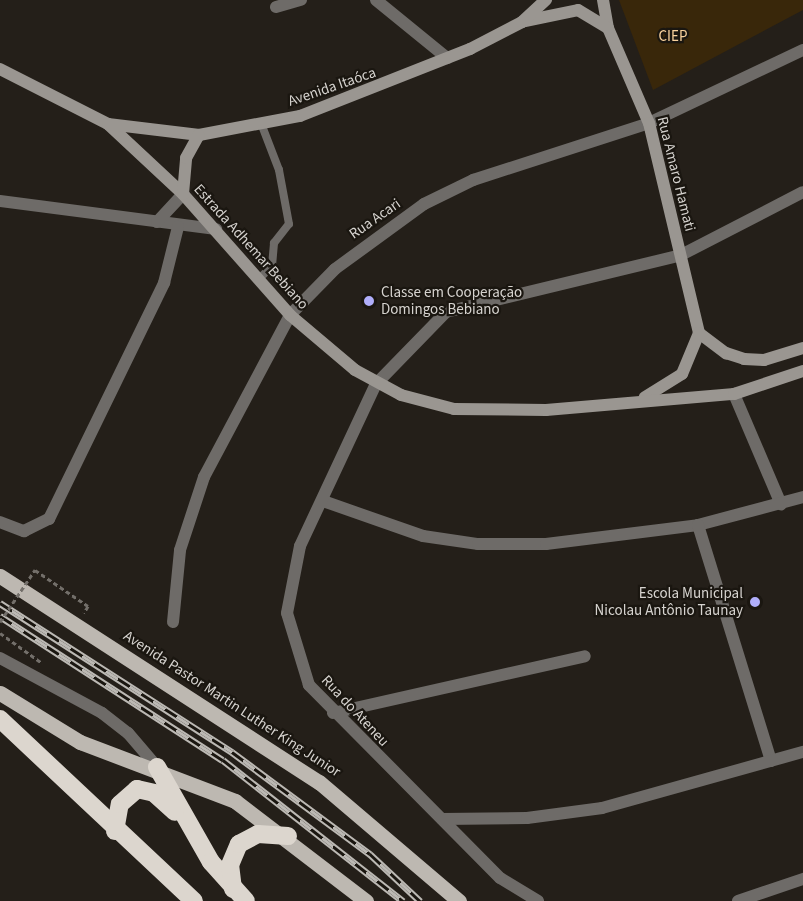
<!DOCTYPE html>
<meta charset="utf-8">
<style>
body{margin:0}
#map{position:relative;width:803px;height:901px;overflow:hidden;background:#241f19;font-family:"Source Sans 3",sans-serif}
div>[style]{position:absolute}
.green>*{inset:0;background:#39270a}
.path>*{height:3px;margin-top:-1.5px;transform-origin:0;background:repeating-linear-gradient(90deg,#736f6a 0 4.5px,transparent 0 7.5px)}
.service>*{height:8px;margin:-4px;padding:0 4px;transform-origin:4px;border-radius:4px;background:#6e6b68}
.minor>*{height:12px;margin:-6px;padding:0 6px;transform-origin:6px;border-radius:6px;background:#6e6b68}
.tertiary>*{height:12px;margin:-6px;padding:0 6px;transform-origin:6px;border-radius:6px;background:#6e6b68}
.secondary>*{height:12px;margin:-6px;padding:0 6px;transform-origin:6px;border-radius:6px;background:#9a9691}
.primary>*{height:15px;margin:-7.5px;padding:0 7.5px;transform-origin:7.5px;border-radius:7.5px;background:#bdb8b1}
.motorway>*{height:18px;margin:-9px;padding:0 9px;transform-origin:9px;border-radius:9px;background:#dcd6ce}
.rail>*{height:7px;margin-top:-3.5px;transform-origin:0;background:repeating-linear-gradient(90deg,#1a1610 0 14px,#bcb9b4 0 28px);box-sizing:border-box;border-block:2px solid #bcb9b4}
.path-bridge>*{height:3px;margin-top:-1.5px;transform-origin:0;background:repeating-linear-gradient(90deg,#736f6a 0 4.5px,transparent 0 7.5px)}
.dots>*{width:16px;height:16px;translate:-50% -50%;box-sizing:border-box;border:3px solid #1a1610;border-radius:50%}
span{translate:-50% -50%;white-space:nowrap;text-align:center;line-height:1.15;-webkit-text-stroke:4.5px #1a1610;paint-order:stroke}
.park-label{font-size:15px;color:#f9d29d}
.street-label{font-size:15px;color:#d6d3cf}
.poi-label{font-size:15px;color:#d6d3cf}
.left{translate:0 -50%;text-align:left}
.right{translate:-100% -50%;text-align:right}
</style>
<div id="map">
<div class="green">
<i style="clip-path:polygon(619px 0,803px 0,803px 10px,653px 90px)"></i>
</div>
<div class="path">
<i style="left:35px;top:570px;width:64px;rotate:34.2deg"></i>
<i style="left:88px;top:606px;width:8px;rotate:120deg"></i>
<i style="left:0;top:633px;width:52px;rotate:35.5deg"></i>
</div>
<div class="service">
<i style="left:259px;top:279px;width:18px;rotate:-45deg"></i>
<i style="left:272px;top:266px;width:23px;rotate:-85deg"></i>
<i style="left:274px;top:243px;width:24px;rotate:-52deg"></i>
<i style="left:289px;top:224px;width:55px;rotate:-100.5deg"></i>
<i style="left:279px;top:170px;width:50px;rotate:-111deg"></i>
</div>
<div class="minor">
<i style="left:376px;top:0;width:92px;rotate:39.2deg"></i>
<i style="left:276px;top:7px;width:26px;rotate:-16deg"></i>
<i style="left:0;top:201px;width:218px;rotate:7.4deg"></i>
<i style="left:157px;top:222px;width:38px;rotate:-47deg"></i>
<i style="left:734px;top:394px;width:120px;rotate:66.9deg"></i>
<i style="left:323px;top:501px;width:106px;rotate:19.3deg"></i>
<i style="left:423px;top:536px;width:56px;rotate:8.3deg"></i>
<i style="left:478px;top:544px;width:68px"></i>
<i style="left:546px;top:544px;width:153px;rotate:-7.1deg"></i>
<i style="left:698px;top:525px;width:109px;rotate:-14.9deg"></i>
<i style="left:0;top:522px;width:26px;rotate:21deg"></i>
<i style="left:24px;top:531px;width:28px;rotate:-26deg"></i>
<i style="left:49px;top:519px;width:263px;rotate:-64deg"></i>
<i style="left:164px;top:283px;width:58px;rotate:-76deg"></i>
<i style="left:698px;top:525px;width:247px;rotate:72.8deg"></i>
<i style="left:173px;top:622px;width:72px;rotate:-84.4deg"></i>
<i style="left:180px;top:550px;width:77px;rotate:-71.8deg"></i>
<i style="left:204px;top:477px;width:183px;rotate:-62deg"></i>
<i style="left:290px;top:315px;width:64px;rotate:-45.6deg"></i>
<i style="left:335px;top:269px;width:110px;rotate:-36.1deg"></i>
<i style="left:424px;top:204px;width:55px;rotate:-26.1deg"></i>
<i style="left:473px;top:180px;width:185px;rotate:-17.9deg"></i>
<i style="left:649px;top:123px;width:170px;rotate:-25.4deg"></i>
<i style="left:333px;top:713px;width:258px;rotate:-12.7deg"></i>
<i style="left:442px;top:819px;width:85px;rotate:-0.7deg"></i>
<i style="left:527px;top:818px;width:76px;rotate:-7.6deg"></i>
<i style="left:602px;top:808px;width:209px;rotate:-15.6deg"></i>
<i style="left:538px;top:901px;width:44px;rotate:-148.8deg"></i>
<i style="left:500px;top:878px;width:272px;rotate:-134.7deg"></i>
<i style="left:309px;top:685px;width:75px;rotate:-107deg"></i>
<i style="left:287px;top:613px;width:68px;rotate:-79deg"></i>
<i style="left:300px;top:546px;width:179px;rotate:-64.9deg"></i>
<i style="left:376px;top:384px;width:100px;rotate:-45.8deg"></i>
<i style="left:446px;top:312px;width:242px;rotate:-13.6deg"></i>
<i style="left:681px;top:255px;width:137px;rotate:-27.3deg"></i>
<i style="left:738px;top:901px;width:69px;rotate:-18.7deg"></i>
</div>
<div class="tertiary">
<i style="left:0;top:658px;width:116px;rotate:28.3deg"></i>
<i style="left:102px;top:713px;width:33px;rotate:38deg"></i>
<i style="left:128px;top:733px;width:45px;rotate:49.5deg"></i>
</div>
<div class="secondary">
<i style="left:603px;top:0;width:28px;rotate:80deg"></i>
<i style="left:608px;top:28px;width:103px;rotate:66.7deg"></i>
<i style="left:649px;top:123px;width:216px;rotate:76.6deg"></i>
<i style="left:699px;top:333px;width:44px;rotate:112.5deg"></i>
<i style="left:682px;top:374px;width:44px;rotate:148.1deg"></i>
<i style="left:525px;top:21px;width:54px;rotate:-11.7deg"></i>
<i style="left:578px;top:10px;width:35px;rotate:31deg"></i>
<i style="left:0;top:69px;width:121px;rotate:27deg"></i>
<i style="left:108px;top:124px;width:103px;rotate:43deg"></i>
<i style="left:183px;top:194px;width:162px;rotate:48.5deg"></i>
<i style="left:290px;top:315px;width:85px;rotate:40.2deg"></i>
<i style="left:355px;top:370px;width:52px;rotate:28.5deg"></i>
<i style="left:401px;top:395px;width:55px;rotate:14.8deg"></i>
<i style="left:454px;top:409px;width:92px;rotate:0.6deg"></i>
<i style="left:546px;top:410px;width:189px;rotate:-4.9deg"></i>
<i style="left:734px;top:394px;width:73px;rotate:-18.4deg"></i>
<i style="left:108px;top:124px;width:92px;rotate:6.9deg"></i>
<i style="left:199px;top:135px;width:103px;rotate:-10.7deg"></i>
<i style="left:300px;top:116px;width:183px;rotate:-21.5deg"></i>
<i style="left:470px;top:49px;width:59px;rotate:-27.4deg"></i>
<i style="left:522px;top:22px;width:33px;rotate:-43deg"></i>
<i style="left:183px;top:194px;width:36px;rotate:-85deg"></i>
<i style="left:186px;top:158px;width:26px;rotate:-61deg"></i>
<i style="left:699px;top:333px;width:34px;rotate:37deg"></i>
<i style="left:726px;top:353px;width:19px;rotate:18deg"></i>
<i style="left:744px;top:359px;width:20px;rotate:3deg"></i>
<i style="left:764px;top:360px;width:41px;rotate:-17.1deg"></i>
</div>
<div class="primary">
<i style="left:0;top:576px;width:380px;rotate:32.9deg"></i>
<i style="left:319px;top:782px;width:184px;rotate:40.4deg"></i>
<i style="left:0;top:693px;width:94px;rotate:31.5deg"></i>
<i style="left:80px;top:742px;width:166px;rotate:20.8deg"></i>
<i style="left:235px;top:801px;width:165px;rotate:37.4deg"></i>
</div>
<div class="motorway">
<i style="left:0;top:719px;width:266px;rotate:43.2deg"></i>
<i style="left:157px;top:767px;width:109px;rotate:60.4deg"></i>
<i style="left:211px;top:862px;width:52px;rotate:48.1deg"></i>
<i style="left:115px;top:831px;width:27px;rotate:-80deg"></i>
<i style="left:120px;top:804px;width:23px;rotate:-41deg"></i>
<i style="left:137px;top:789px;width:17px;rotate:13deg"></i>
<i style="left:154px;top:793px;width:28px;rotate:42deg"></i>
<i style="left:233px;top:889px;width:24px;rotate:-97deg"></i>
<i style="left:230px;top:865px;width:23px;rotate:-67deg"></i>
<i style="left:239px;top:844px;width:21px;rotate:-28deg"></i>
<i style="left:258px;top:834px;width:30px;rotate:4deg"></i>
</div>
<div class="rail">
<i style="left:0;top:603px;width:276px;rotate:32.7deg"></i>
<i style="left:232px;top:752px;width:172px;rotate:36.5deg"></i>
<i style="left:370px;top:854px;width:69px;rotate:43.2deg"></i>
<i style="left:0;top:616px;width:265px;rotate:32.9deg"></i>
<i style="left:223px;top:760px;width:229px;rotate:38.1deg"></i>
</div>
<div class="path-bridge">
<i style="left:0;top:622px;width:63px;rotate:-56.1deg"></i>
</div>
<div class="dots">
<i style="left:369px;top:301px;background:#b0aefa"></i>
<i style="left:755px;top:602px;background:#b0aefa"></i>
</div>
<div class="park-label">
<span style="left:673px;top:37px">CIEP</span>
</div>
<div class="street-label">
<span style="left:332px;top:87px;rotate:-19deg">Avenida Itaóca</span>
<span style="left:676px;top:174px;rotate:76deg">Rua Amaro Hamati</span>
<span style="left:375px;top:219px;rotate:-35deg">Rua Acari</span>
<span style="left:251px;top:247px;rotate:48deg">Estrada Adhemar Bebiano</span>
<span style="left:232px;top:704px;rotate:33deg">Avenida Pastor Martin Luther King Junior</span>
<span style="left:355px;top:711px;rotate:47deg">Rua do Ateneu</span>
</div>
<div class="poi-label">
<span class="left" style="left:381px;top:301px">Classe em Cooperação<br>Domingos Bebiano</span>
<span class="right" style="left:743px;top:602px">Escola Municipal<br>Nicolau Antônio Taunay</span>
</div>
</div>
